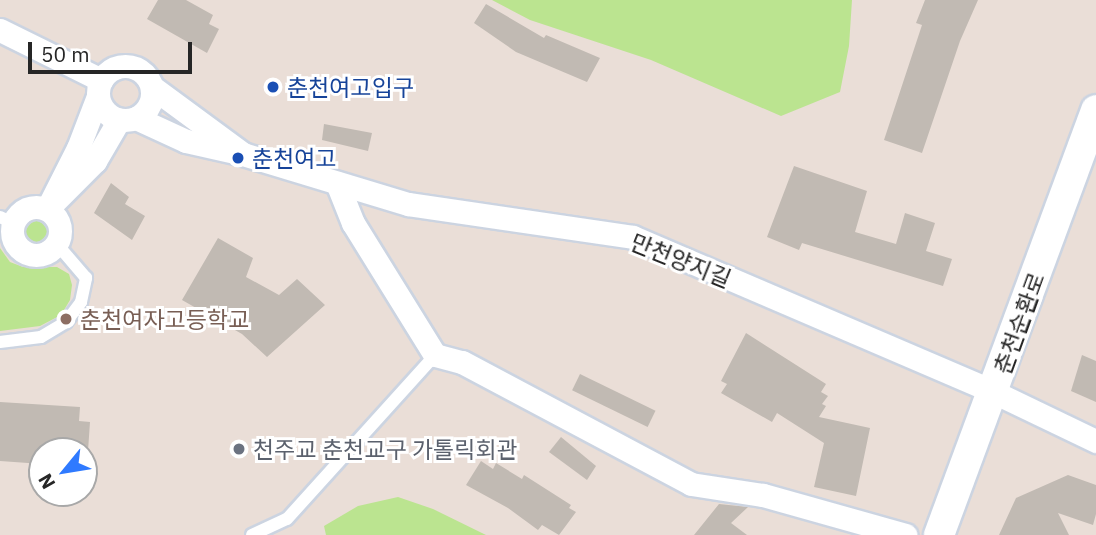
<!DOCTYPE html>
<meta charset="utf-8">
<style>
body{margin:0}
#map{position:relative;width:1096px;height:535px;overflow:hidden;background:#eaded7;font-family:"IBM Plex Sans","Noto Sans KR",sans-serif}
div>[style]{position:absolute}
.green>*{inset:0;background:#bbe490}
.round{border-radius:50%}
.building>*{inset:0;background:#c1bab3;transform-origin:0 0}
.roads{filter:drop-shadow(2px 0 #ccd4e1) drop-shadow(-2px 0 #ccd4e1) drop-shadow(0 2px #ccd4e1) drop-shadow(0 -2px #ccd4e1)}
.service>*{height:12px;margin:-6px;padding:0 6px;transform-origin:6px;border-radius:6px;background:#fff}
.minor>*{height:23px;margin:-11.5px;padding:0 11.5px;transform-origin:11.5px;border-radius:11.5px;background:#fff}
.minor>.ring{margin:-11.5px;padding:0;box-sizing:content-box;background:none;border:23px solid #fff;border-radius:50%}
.tertiary>*{height:30px;margin:-15px;padding:0 15px;transform-origin:15px;border-radius:15px;background:#fff}
.dots>*{width:19px;height:19px;translate:-50% -50%;box-sizing:border-box;border:4px solid #fff;border-radius:50%}
span{translate:-50% -50%;white-space:nowrap;text-align:center;line-height:1.15;-webkit-text-stroke:6px #fff;paint-order:stroke}
.transit-label{font-size:23px;color:#164399}
.left{translate:0 -50%;text-align:left}
.street-label{font-size:23px;color:#262626}
.education-label{font-size:23px;color:#785e54}
.worship-label{font-size:23px;color:#5b616d}
.north{position:absolute;left:28px;top:437px;width:70px;height:70px;box-sizing:border-box;background:#fff;border:2px solid #a8a8a8;border-radius:50%;rotate:240deg;font-size:19px;font-weight:700;line-height:28px;text-align:center;color:#262626}
.north::after{content:'';display:block;margin:auto;width:24px;height:32px;background:#2f7aff;clip-path:polygon(50% 0,100% 100%,50% 72%,0 100%)}
.scale{position:absolute;left:28px;top:42px;width:164px;height:32px;box-sizing:border-box;border:4px solid #262626;border-top:0;padding-left:9px;font-size:21px;line-height:24px;white-space:nowrap;color:#262626;-webkit-text-stroke:5px #fff;paint-order:stroke}
</style>
<div id="map">
<div class="green">
<i style="clip-path:polygon(492px 0,852px 0,849px 46px,840px 92px,781px 116px,651px 60px,530px 20px)"></i>
<i class="round" style="left:20px;top:217px;width:30px;height:30px"></i>
<i style="clip-path:polygon(0 248px,10px 262px,23px 267px,57px 267px,69px 274px,72px 285px,70px 300px,61px 315px,40px 326px,0 331px)"></i>
<i style="clip-path:polygon(398px 497px,433px 509px,486px 535px,326px 535px,324px 526px,358px 506px)"></i>
</div>
<div class="building">
<i style="clip-path:polygon(158px 0,186px 0,213px 15px,209px 24px,219px 29px,207px 53px,147px 19px)"></i>
<i style="clip-path:polygon(925px 0,978px 0,960px 41px,922px 153px,884px 140px,922px 25px,916px 23px)"></i>
<i style="clip-path:polygon(486px 4px,544px 38px,546px 35px,600px 58px,587px 82px,516px 52px,474px 23px)"></i>
<i style="clip-path:polygon(324px 124px,372px 133px,368px 151px,322px 140px)"></i>
<i style="clip-path:polygon(794px 166px,867px 191px,855px 232px,896px 244px,905px 213px,935px 223px,926px 251px,952px 259px,943px 286px,802px 243px,799px 250px,767px 237px)"></i>
<i style="clip-path:polygon(111px 183px,129px 197px,125px 204px,145px 216px,132px 240px,94px 213px)"></i>
<i style="clip-path:polygon(218px 238px,253px 258px,246px 277px,279px 295px,297px 279px,325px 305px,267px 357px,242px 334px,182px 300px)"></i>
<i style="clip-path:polygon(746px 333px,826px 384px,821px 392px,828px 396px,822px 404px,826px 406px,819px 417px,870px 428px,856px 496px,814px 487px,824px 443px,777px 413px,772px 422px,721px 393px,727px 384px,721px 381px)"></i>
<i style="clip-path:polygon(1082px 355px,1096px 361px,1096px 402px,1071px 391px)"></i>
<i style="left:580px;top:374px;width:84px;height:18px;rotate:26deg"></i>
<i style="clip-path:polygon(0 402px,80px 407px,79px 421px,90px 422px,88px 451px,42px 451px,42px 464px,0 461px)"></i>
<i style="clip-path:polygon(561px 437px,596px 466px,587px 480px,549px 452px)"></i>
<i style="clip-path:polygon(481px 461px,493px 469px,496px 463px,522px 479px,524px 475px,571px 505px,569px 508px,576px 512px,559px 535px,542px 525px,538px 530px,508px 508px,466px 485px)"></i>
<i style="clip-path:polygon(1068px 475px,1096px 485px,1096px 514px,1093px 525px,1058px 513px,1069px 535px,999px 535px,1016px 498px)"></i>
<i style="clip-path:polygon(719px 504px,748px 507px,731px 523px,747px 535px,694px 535px)"></i>
</div>
<div class="roads">
<div class="service">
<i style="left:0;top:217px;width:14px;rotate:25deg"></i>
<i style="left:0;top:342px;width:41px;rotate:-7deg"></i>
<i style="left:41px;top:337px;width:29px;rotate:-31deg"></i>
<i style="left:66px;top:322px;width:25px;rotate:-53deg"></i>
<i style="left:81px;top:302px;width:25px;rotate:-78deg"></i>
<i style="left:86px;top:278px;width:45px;rotate:-130.5deg"></i>
<i style="left:252px;top:535px;width:38px;rotate:-25deg"></i>
<i style="left:287px;top:519px;width:221px;rotate:-47.9deg"></i>
</div>
<div class="minor">
<i style="left:0;top:30px;width:113px;rotate:26.3deg"></i>
<i class="ring" style="left:98px;top:66px;width:31px;height:31px"></i>
<i style="left:98px;top:96px;width:56px;rotate:111deg"></i>
<i style="left:78px;top:148px;width:68px;rotate:116.9deg"></i>
<i style="left:47px;top:209px;width:68px;rotate:-45deg"></i>
<i style="left:95px;top:161px;width:48px;rotate:-59.7deg"></i>
<i style="left:136px;top:118px;width:55px;rotate:24.7deg"></i>
<i style="left:186px;top:141px;width:58px;rotate:12.8deg"></i>
<i style="left:243px;top:154px;width:113px;rotate:-143.6deg"></i>
<i style="left:243px;top:154px;width:172px;rotate:16.9deg"></i>
<i style="left:408px;top:204px;width:227px;rotate:8.3deg"></i>
<i style="left:633px;top:237px;width:393px;rotate:23.2deg"></i>
<i style="left:994px;top:392px;width:113px;rotate:25.7deg"></i>
<i style="left:337px;top:183px;width:43px;rotate:68.2deg"></i>
<i style="left:353px;top:223px;width:155px;rotate:58.2deg"></i>
<i style="left:435px;top:355px;width:28px;rotate:15deg"></i>
<i style="left:462px;top:362px;width:259px;rotate:28deg"></i>
<i style="left:691px;top:484px;width:73px;rotate:8.7deg"></i>
<i style="left:763px;top:495px;width:148px;rotate:15.7deg"></i>
<i class="ring" style="left:12px;top:207px;width:25px;height:25px"></i>
</div>
<div class="tertiary">
<i style="left:939px;top:535px;width:453px;rotate:-69.7deg"></i>
</div>
</div>
<div class="dots">
<i style="left:273px;top:87px;background:#1a4fb4"></i>
<i style="left:238px;top:158px;background:#1a4fb4"></i>
<i style="left:66px;top:319px;background:#8d6e63"></i>
<i style="left:239px;top:449px;background:#6b7280"></i>
</div>
<div class="transit-label">
<span class="left" style="left:287px;top:87px">춘천여고입구</span>
<span class="left" style="left:252px;top:158px">춘천여고</span>
</div>
<div class="street-label">
<span style="left:681px;top:260px;rotate:22deg">만천양지길</span>
<span style="left:1019px;top:323px;rotate:-70deg">춘천순환로</span>
</div>
<div class="education-label">
<span class="left" style="left:80px;top:319px">춘천여자고등학교</span>
</div>
<div class="worship-label">
<span class="left" style="left:253px;top:449px">천주교 춘천교구 가톨릭회관</span>
</div>
<div class="north">N</div>
<div class="scale">50 m</div>
</div>
